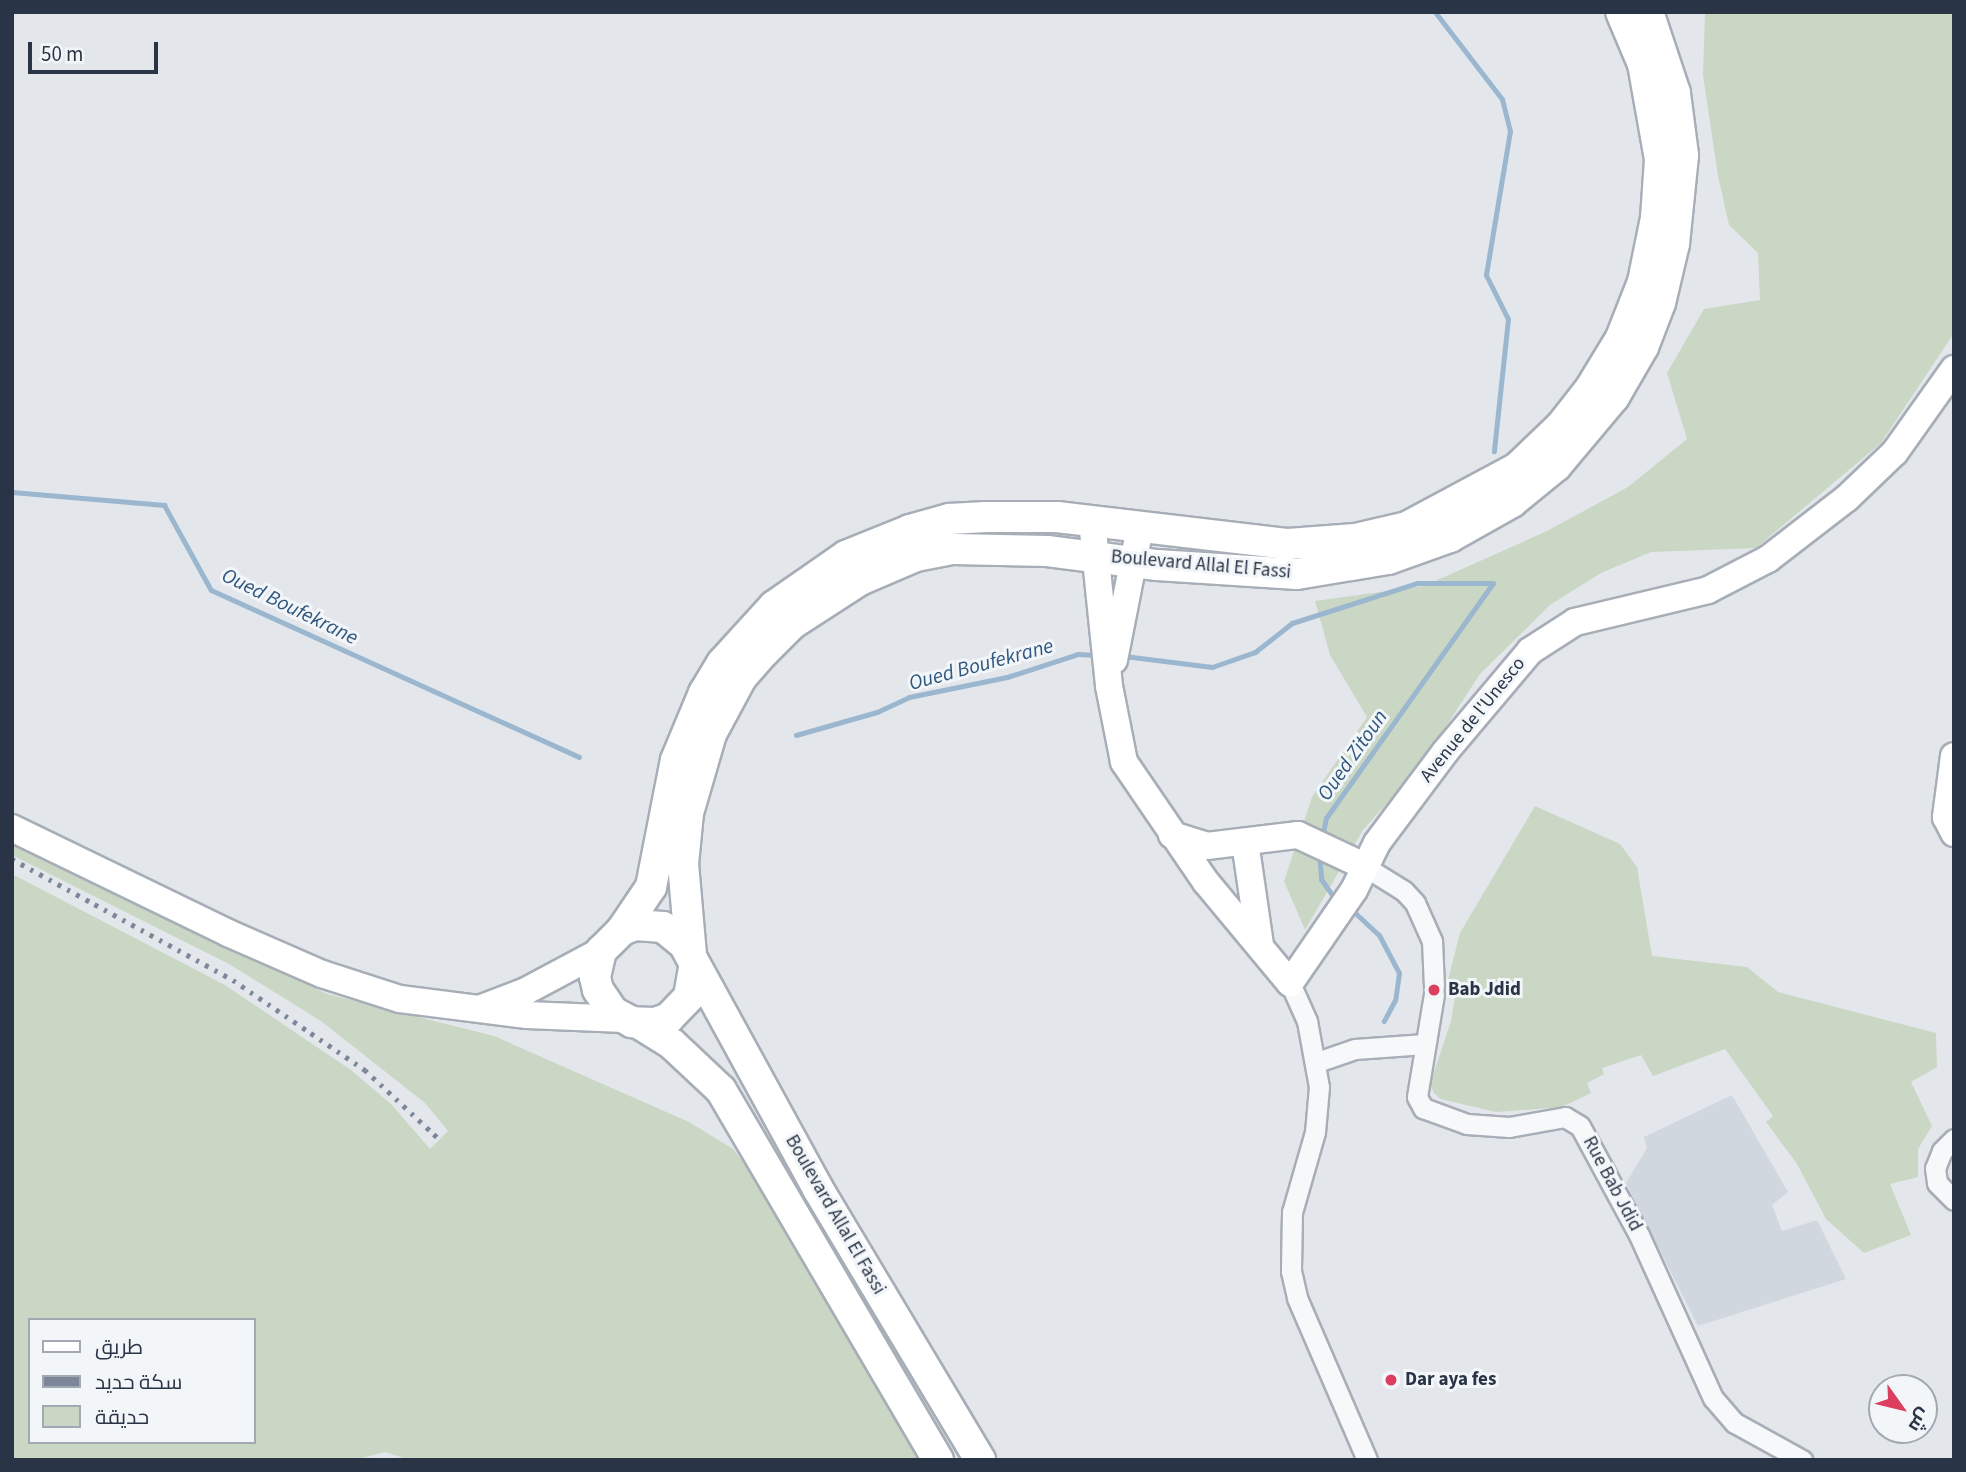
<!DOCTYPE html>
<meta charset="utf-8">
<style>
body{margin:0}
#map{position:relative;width:1966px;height:1472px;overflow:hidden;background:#e3e7ec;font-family:"Source Sans 3",Cairo,sans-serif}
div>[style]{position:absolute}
.built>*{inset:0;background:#d1d7df}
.green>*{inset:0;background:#cad7c4}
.stream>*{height:5px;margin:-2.5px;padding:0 2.5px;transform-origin:2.5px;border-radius:2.5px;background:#9bb7cf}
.roads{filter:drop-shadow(2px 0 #a7aeb7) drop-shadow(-2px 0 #a7aeb7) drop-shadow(0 2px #a7aeb7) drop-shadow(0 -2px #a7aeb7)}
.minor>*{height:19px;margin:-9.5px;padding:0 9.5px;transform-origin:9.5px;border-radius:9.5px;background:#f7f8fa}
.secondary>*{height:26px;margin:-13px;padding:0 13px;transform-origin:13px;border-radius:13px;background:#fff}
.primary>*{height:30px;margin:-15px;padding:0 15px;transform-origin:15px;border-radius:15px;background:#fff}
.rail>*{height:5px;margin-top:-2.5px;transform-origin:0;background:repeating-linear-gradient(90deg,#7b8798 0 3.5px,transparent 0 10.5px)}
.dots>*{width:19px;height:19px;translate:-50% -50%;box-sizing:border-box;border:4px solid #f3f6f9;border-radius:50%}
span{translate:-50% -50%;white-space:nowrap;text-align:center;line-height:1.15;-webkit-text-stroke:6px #f3f6f9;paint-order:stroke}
.street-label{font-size:19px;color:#293547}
.poi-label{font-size:19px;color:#293547;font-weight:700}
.left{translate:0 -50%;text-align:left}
.water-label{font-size:21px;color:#2f577f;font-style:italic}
.frame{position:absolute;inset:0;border:14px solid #293547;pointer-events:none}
.legend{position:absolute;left:28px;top:1318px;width:228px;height:126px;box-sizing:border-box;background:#f3f6f9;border:2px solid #a2a9b2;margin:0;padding:9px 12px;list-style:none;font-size:21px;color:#293547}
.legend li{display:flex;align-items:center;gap:14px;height:35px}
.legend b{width:35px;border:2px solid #a2a9b2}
.north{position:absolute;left:1868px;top:1374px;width:70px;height:70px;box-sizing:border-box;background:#f3f6f9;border:2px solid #a2a9b2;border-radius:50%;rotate:124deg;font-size:19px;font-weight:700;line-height:28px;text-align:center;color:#293547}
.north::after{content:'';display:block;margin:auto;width:24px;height:32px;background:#db3e5f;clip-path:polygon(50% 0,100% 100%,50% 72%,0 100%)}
.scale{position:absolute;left:28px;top:42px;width:130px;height:32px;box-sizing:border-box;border:4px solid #293547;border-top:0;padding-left:9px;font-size:21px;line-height:24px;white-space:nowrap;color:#293547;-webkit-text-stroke:5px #f3f6f9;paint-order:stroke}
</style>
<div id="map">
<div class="built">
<i style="clip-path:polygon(1732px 1095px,1788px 1192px,1772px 1205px,1782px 1231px,1817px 1220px,1846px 1279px,1698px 1326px,1626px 1183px,1647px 1148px,1644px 1137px)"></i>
</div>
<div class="green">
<i style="clip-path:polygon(1705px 12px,1954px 12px,1954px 333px,1881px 443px,1756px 548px,1651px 552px,1601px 573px,1550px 605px,1480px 674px,1421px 765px,1363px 830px,1305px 930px,1284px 881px,1312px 797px,1367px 717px,1330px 655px,1315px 601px,1424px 586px,1547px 531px,1628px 487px,1687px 439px,1667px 373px,1704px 309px,1760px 300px,1758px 253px,1729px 225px,1718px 176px,1703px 75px)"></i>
<i style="clip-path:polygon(1535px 806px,1620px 844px,1637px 867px,1652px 956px,1747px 967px,1778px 992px,1936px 1033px,1937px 1067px,1911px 1082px,1932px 1126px,1918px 1149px,1918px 1177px,1890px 1184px,1911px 1235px,1864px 1253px,1826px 1219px,1797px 1164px,1766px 1122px,1773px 1116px,1725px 1049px,1653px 1076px,1641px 1055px,1602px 1068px,1604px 1074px,1587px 1083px,1591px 1093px,1562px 1107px,1496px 1112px,1441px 1099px,1434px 1093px,1430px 1084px,1451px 1021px,1456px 990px,1446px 988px,1460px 933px)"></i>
<i style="clip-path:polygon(evenodd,12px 840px,327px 994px,494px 1036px,689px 1122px,733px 1149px,755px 1178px,919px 1460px,410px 1460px,385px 1452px,355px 1460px,12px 1460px,12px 874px,225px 985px,351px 1070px,392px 1105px,430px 1149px,448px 1131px,425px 1103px,321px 1021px,229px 964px,12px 855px,12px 840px,30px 1320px,254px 1320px,254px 1442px,30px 1442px,30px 1320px)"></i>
</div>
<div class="stream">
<i style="left:1435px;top:12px;width:110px;rotate:52.4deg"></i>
<i style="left:1502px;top:99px;width:33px;rotate:76deg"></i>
<i style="left:1510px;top:131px;width:146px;rotate:99.5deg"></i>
<i style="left:1486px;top:275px;width:49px;rotate:63.4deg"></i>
<i style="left:1508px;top:319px;width:133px;rotate:96.1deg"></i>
<i style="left:12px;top:492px;width:153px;rotate:4.9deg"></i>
<i style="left:164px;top:505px;width:97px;rotate:61.1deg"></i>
<i style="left:211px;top:590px;width:404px;rotate:24.4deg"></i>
<i style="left:1124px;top:656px;width:89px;rotate:7.1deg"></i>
<i style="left:1212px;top:667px;width:46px;rotate:-19.2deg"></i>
<i style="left:1255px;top:652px;width:47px;rotate:-38.1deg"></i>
<i style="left:1292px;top:623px;width:131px;rotate:-17.7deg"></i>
<i style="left:1417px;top:583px;width:76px"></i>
<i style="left:796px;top:735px;width:84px;rotate:-15.9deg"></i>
<i style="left:877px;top:712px;width:35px;rotate:-25deg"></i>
<i style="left:909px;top:697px;width:100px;rotate:-11.5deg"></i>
<i style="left:1007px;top:677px;width:75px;rotate:-17.9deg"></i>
<i style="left:1078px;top:654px;width:17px;rotate:3deg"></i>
<i style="left:1322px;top:838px;width:20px;rotate:-79deg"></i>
<i style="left:1326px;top:818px;width:288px;rotate:-54.6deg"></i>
<i style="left:1319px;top:854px;width:25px;rotate:85deg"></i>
<i style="left:1321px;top:879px;width:28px;rotate:55deg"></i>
<i style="left:1352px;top:910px;width:37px;rotate:43deg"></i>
<i style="left:1379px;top:935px;width:43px;rotate:62.2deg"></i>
<i style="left:1399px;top:973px;width:27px;rotate:98deg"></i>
<i style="left:1395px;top:1000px;width:24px;rotate:118deg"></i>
</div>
<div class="roads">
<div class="minor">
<i style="left:1364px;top:866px;width:47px;rotate:32deg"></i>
<i style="left:1404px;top:891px;width:16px;rotate:47deg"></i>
<i style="left:1415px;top:903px;width:42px;rotate:65.9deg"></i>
<i style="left:1432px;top:941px;width:45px;rotate:87.5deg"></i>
<i style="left:1290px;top:983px;width:42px;rotate:65.9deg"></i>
<i style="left:1307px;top:1021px;width:67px;rotate:79.7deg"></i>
<i style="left:1319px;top:1087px;width:45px;rotate:95.1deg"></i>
<i style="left:1315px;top:1132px;width:83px;rotate:106deg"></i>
<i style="left:1292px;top:1212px;width:59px;rotate:91deg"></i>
<i style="left:1291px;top:1271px;width:28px;rotate:77deg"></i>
<i style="left:1297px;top:1298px;width:176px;rotate:66.6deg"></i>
<i style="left:1434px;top:994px;width:104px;rotate:99.4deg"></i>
<i style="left:1417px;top:1097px;width:13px;rotate:61deg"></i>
<i style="left:1423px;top:1108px;width:47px;rotate:20deg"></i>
<i style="left:1467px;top:1124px;width:42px;rotate:4.1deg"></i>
<i style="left:1509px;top:1127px;width:57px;rotate:-10.1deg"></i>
<i style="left:1565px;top:1117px;width:17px;rotate:31deg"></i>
<i style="left:1580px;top:1126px;width:124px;rotate:61.6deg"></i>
<i style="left:1639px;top:1235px;width:179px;rotate:65.6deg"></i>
<i style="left:1713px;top:1398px;width:33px;rotate:49deg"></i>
<i style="left:1735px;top:1423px;width:77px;rotate:28.9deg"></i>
<i style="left:1317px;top:1062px;width:40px;rotate:-18.9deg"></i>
<i style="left:1355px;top:1049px;width:70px;rotate:-4.1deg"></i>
<i style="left:1954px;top:1139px;width:17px;rotate:135deg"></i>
<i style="left:1942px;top:1151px;width:18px;rotate:112deg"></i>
<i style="left:1935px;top:1168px;width:15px;rotate:82deg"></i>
<i style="left:1937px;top:1183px;width:24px;rotate:45deg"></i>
</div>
<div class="secondary">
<i style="left:1092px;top:521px;width:166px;rotate:84.1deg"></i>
<i style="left:1109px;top:686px;width:77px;rotate:78.8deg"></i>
<i style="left:1124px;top:762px;width:145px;rotate:55.7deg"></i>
<i style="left:1206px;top:882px;width:131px;rotate:50.3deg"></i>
<i style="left:1290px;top:983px;width:113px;rotate:-55.5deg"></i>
<i style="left:1354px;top:890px;width:52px;rotate:-63.9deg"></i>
<i style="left:1377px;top:843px;width:114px;rotate:-53.2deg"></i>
<i style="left:1445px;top:752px;width:132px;rotate:-49.9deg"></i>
<i style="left:1530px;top:651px;width:54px;rotate:-32.8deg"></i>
<i style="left:1575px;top:622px;width:137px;rotate:-13.5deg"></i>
<i style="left:1708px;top:590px;width:68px;rotate:-27.3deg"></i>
<i style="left:1768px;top:559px;width:100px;rotate:-37.7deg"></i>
<i style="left:1847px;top:498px;width:66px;rotate:-43.8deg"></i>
<i style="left:1895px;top:452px;width:102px;rotate:-54.6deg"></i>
<i style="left:1114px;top:660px;width:136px;rotate:-78.9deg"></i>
<i style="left:1954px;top:756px;width:62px;rotate:97.5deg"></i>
<i style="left:1946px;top:817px;width:18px;rotate:63deg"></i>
<i style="left:12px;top:828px;width:240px;rotate:25.9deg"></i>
<i style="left:228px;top:933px;width:103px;rotate:23.6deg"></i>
<i style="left:322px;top:974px;width:82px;rotate:17.8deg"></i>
<i style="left:400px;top:999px;width:128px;rotate:7.2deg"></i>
<i style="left:527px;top:1015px;width:97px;rotate:2.4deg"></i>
<i style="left:1172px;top:835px;width:37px;rotate:17deg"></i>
<i style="left:1207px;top:846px;width:92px;rotate:-6.9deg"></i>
<i style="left:1298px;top:835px;width:73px;rotate:25.2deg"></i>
<i style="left:1245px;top:842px;width:104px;rotate:81.7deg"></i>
<i style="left:482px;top:1008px;width:47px;rotate:-21.1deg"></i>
<i style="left:526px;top:991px;width:85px;rotate:-28.1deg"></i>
</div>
<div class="primary">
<i style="left:622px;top:930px;width:52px;rotate:-56deg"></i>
<i style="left:651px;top:887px;width:129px;rotate:-78.9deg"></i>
<i style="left:676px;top:760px;width:73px;rotate:-67.3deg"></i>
<i style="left:704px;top:693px;width:35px;rotate:-59deg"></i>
<i style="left:722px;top:663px;width:77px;rotate:-47.6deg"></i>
<i style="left:774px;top:606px;width:88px;rotate:-34.8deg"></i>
<i style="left:846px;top:556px;width:69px;rotate:-22.1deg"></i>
<i style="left:910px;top:530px;width:41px;rotate:-15.8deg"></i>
<i style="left:949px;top:519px;width:37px;rotate:-3deg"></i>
<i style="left:986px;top:517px;width:71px"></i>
<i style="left:1057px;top:517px;width:233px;rotate:6.7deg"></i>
<i style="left:1288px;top:544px;width:67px;rotate:-4.3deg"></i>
<i style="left:1355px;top:539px;width:53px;rotate:-13deg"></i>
<i style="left:1407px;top:527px;width:125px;rotate:-28.2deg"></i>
<i style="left:1517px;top:468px;width:61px;rotate:-43.7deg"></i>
<i style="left:1561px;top:426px;width:47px;rotate:-51.9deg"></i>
<i style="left:1590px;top:389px;width:60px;rotate:-58.7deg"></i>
<i style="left:1621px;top:338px;width:60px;rotate:-68.6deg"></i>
<i style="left:1643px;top:282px;width:65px;rotate:-78.5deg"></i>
<i style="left:1656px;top:218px;width:59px;rotate:-86.1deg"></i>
<i style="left:1660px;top:159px;width:97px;rotate:-100.1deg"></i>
<i style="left:1643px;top:64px;width:56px;rotate:-112.9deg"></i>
<i style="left:691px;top:955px;width:91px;rotate:-95deg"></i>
<i style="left:683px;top:864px;width:51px;rotate:-84.4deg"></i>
<i style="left:688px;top:813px;width:82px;rotate:-73.8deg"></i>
<i style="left:711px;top:734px;width:64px;rotate:-61.8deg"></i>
<i style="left:741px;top:678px;width:35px;rotate:-49deg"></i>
<i style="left:764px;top:652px;width:40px;rotate:-45deg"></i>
<i style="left:792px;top:624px;width:81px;rotate:-32.9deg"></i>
<i style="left:860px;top:580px;width:61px;rotate:-23.2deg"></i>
<i style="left:916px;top:556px;width:38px;rotate:-11deg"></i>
<i style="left:953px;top:549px;width:94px;rotate:1.2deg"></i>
<i style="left:1047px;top:551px;width:111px;rotate:7.3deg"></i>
<i style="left:1157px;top:565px;width:140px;rotate:3.7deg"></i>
<i style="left:1297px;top:574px;width:92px;rotate:-9.4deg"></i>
<i style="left:1388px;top:559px;width:66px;rotate:-19.5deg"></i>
<i style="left:1450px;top:537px;width:71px;rotate:-29.4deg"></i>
<i style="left:1512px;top:502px;width:57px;rotate:-39.3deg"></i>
<i style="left:1556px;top:466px;width:90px;rotate:-50deg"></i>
<i style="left:1614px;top:397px;width:58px;rotate:-59.9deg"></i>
<i style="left:1643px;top:347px;width:47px;rotate:-68.9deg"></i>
<i style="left:1660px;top:303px;width:61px;rotate:-76.7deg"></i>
<i style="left:1674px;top:244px;width:89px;rotate:-84.2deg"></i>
<i style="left:1683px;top:155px;width:63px;rotate:-97.4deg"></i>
<i style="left:1675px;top:93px;width:85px;rotate:-108.4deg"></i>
<i style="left:694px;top:968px;width:29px;rotate:100deg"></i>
<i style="left:689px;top:997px;width:29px;rotate:134deg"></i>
<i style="left:669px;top:1018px;width:15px;rotate:160deg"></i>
<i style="left:655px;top:1023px;width:23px;rotate:-178deg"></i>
<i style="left:632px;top:1022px;width:21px;rotate:-152deg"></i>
<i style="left:613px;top:1012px;width:27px;rotate:-124deg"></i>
<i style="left:598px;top:990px;width:13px;rotate:-103deg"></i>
<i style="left:595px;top:977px;width:27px;rotate:-77deg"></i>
<i style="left:601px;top:951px;width:30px;rotate:-45deg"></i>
<i style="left:622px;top:930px;width:14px;rotate:-21deg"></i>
<i style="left:635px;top:925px;width:28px;rotate:4deg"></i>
<i style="left:663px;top:927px;width:27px;rotate:39deg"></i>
<i style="left:684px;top:944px;width:279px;rotate:61.3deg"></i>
<i style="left:818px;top:1189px;width:316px;rotate:59.1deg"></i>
<i style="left:640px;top:1024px;width:38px;rotate:32deg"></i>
<i style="left:672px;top:1044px;width:67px;rotate:43.2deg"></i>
<i style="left:721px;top:1090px;width:429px;rotate:59.6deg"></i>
</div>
</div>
<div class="rail">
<i style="left:12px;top:859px;width:252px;rotate:28.7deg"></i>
<i style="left:233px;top:980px;width:160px;rotate:34.3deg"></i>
<i style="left:365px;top:1070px;width:100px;rotate:43deg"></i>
</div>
<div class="dots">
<i style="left:1434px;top:990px;background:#db3e5f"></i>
<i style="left:1391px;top:1380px;background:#db3e5f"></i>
</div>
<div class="street-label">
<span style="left:1201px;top:565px;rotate:5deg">Boulevard Allal El Fassi</span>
<span style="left:1473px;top:720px;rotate:-51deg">Avenue de l'Unesco</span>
<span style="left:1612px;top:1184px;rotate:62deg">Rue Bab Jdid</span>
<span style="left:835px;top:1215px;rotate:60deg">Boulevard Allal El Fassi</span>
</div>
<div class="poi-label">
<span class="left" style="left:1448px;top:990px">Bab Jdid</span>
<span class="left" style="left:1405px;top:1380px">Dar aya fes</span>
</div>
<div class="water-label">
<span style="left:290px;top:606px;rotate:26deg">Oued Boufekrane</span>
<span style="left:981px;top:664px;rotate:-15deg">Oued Boufekrane</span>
<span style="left:1352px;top:755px;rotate:-55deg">Oued Zitoun</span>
</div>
<div class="frame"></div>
<ul class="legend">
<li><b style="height:9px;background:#fff"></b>طريق</li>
<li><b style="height:9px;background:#7b8798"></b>سكة حديد</li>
<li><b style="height:19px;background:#cad7c4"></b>حديقة</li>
</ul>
<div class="north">ش</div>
<div class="scale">50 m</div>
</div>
